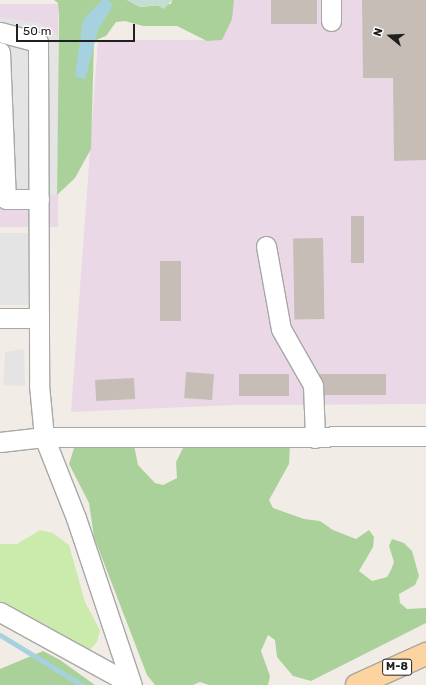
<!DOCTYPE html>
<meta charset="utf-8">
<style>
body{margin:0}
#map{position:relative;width:426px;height:685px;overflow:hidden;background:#f1ede6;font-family:Rubik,sans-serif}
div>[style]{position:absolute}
.industrial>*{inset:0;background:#ead8e7;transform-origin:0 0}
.grass>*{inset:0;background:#cbebac}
.forest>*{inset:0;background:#abd19b}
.wetland>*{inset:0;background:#c3dfd2}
.parking>*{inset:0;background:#e4e4e4;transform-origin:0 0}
.water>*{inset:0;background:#a6d2df}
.stream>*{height:5px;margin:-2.5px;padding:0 2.5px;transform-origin:2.5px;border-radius:2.5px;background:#a6d2df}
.building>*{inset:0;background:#c6bdb6;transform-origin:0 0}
.roads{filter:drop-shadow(1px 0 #a7a7a7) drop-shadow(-1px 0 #a7a7a7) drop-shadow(0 1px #a7a7a7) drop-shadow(0 -1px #a7a7a7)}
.minor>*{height:19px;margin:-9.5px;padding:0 9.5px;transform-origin:9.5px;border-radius:9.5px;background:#fff}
.major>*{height:22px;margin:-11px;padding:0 11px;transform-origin:11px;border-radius:11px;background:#fdd49f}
span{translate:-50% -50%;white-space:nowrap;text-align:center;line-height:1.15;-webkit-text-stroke:3.5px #fff;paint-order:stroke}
.shield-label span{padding:1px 3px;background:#fff;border:1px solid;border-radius:3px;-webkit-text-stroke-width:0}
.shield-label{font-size:11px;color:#202020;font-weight:700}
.north{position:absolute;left:370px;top:16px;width:40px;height:40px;-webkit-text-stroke:3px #fff;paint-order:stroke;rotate:288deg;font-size:11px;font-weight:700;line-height:16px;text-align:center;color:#202020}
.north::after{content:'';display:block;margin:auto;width:14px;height:18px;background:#202020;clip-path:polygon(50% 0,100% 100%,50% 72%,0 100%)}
.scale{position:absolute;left:16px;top:24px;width:119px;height:18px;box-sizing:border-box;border:2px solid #202020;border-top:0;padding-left:5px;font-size:12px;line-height:14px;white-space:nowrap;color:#202020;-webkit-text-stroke:3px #fff;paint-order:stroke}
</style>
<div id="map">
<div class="industrial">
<i style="clip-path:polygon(222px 0,426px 0,426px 404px,234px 405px,71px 412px,98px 40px,221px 40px)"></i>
<i style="left:0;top:4px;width:58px;height:223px"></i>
</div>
<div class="grass">
<i style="clip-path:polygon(40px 530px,53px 533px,69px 545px,85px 602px,100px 630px,97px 642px,90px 650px,84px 652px,0 604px,0 544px,17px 544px)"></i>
</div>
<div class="forest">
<i style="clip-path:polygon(54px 0,127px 0,140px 7px,171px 4px,172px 0,234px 0,232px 19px,222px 40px,207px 41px,177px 26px,143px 26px,125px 21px,116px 22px,106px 36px,94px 41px,91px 149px,75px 178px,57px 195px,59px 17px,58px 3px)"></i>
<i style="clip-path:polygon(81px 444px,134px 445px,138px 465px,155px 483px,163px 485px,177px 478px,176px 462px,183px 448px,290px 444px,289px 464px,269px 500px,273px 508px,304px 519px,320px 521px,333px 530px,356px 539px,369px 530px,374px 537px,373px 547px,359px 571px,372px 581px,387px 577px,391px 570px,394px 562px,389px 546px,392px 539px,404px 543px,412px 551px,419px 576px,415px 585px,399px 594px,400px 603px,407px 609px,426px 608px,426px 623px,311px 681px,293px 676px,277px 657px,275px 640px,268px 635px,261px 651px,270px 676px,268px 685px,209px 685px,200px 682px,193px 685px,155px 685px,147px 675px,94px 537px,89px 503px,69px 464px,74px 448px)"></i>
<i style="clip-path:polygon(43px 651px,60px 660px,95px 685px,0 685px,0 669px)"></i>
</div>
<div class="wetland">
<i style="clip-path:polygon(127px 0,172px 0,164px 9px,157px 5px,140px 7px)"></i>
</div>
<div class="parking">
<i style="clip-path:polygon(0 17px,41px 24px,58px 36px,57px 195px,0 197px)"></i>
<i style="left:0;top:233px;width:28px;height:72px"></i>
<i style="clip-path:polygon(24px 349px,25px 386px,3px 385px,5px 352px)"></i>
</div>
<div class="water">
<i style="clip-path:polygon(102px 0,108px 0,113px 5px,98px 30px,85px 79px,75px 76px,83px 20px)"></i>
</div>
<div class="stream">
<i style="left:0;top:635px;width:96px;rotate:31.4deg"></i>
</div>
<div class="building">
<i style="left:271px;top:0;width:46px;height:24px"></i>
<i style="clip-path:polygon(362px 0,426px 0,426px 160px,394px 161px,393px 78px,363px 78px)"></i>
<i style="left:351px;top:216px;width:13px;height:47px"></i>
<i style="left:323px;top:238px;width:81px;height:30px;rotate:89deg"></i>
<i style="left:160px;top:261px;width:21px;height:60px"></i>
<i style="left:186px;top:372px;width:28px;height:26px;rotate:4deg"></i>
<i style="left:239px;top:374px;width:50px;height:22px"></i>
<i style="left:320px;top:374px;width:66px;height:21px"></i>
<i style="left:134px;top:378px;width:21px;height:39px;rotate:87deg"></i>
</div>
<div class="roads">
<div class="minor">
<i style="left:331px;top:0;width:21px;rotate:90deg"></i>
<i style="left:0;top:32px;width:39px;rotate:15deg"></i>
<i style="left:38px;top:42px;width:343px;rotate:89.8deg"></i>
<i style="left:39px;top:385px;width:52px;rotate:84.5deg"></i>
<i style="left:44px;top:437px;width:382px;rotate:-0.1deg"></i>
<i style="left:0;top:52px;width:147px;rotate:87.7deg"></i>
<i style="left:6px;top:199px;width:33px"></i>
<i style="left:266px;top:246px;width:84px;rotate:79.8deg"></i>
<i style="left:281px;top:329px;width:64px;rotate:60.3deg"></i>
<i style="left:313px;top:385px;width:53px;rotate:87.8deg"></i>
<i style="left:0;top:318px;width:39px"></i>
<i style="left:0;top:442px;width:44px;rotate:-6.5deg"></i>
<i style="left:44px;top:437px;width:87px;rotate:68.4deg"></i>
<i style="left:76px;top:518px;width:176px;rotate:71.5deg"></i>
<i style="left:0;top:612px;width:149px;rotate:28.8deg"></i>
</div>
<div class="major">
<i style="left:357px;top:685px;width:76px;rotate:-24.2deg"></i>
</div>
</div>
<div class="shield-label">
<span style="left:397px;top:667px">М-8</span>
</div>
<div class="north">N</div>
<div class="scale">50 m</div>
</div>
